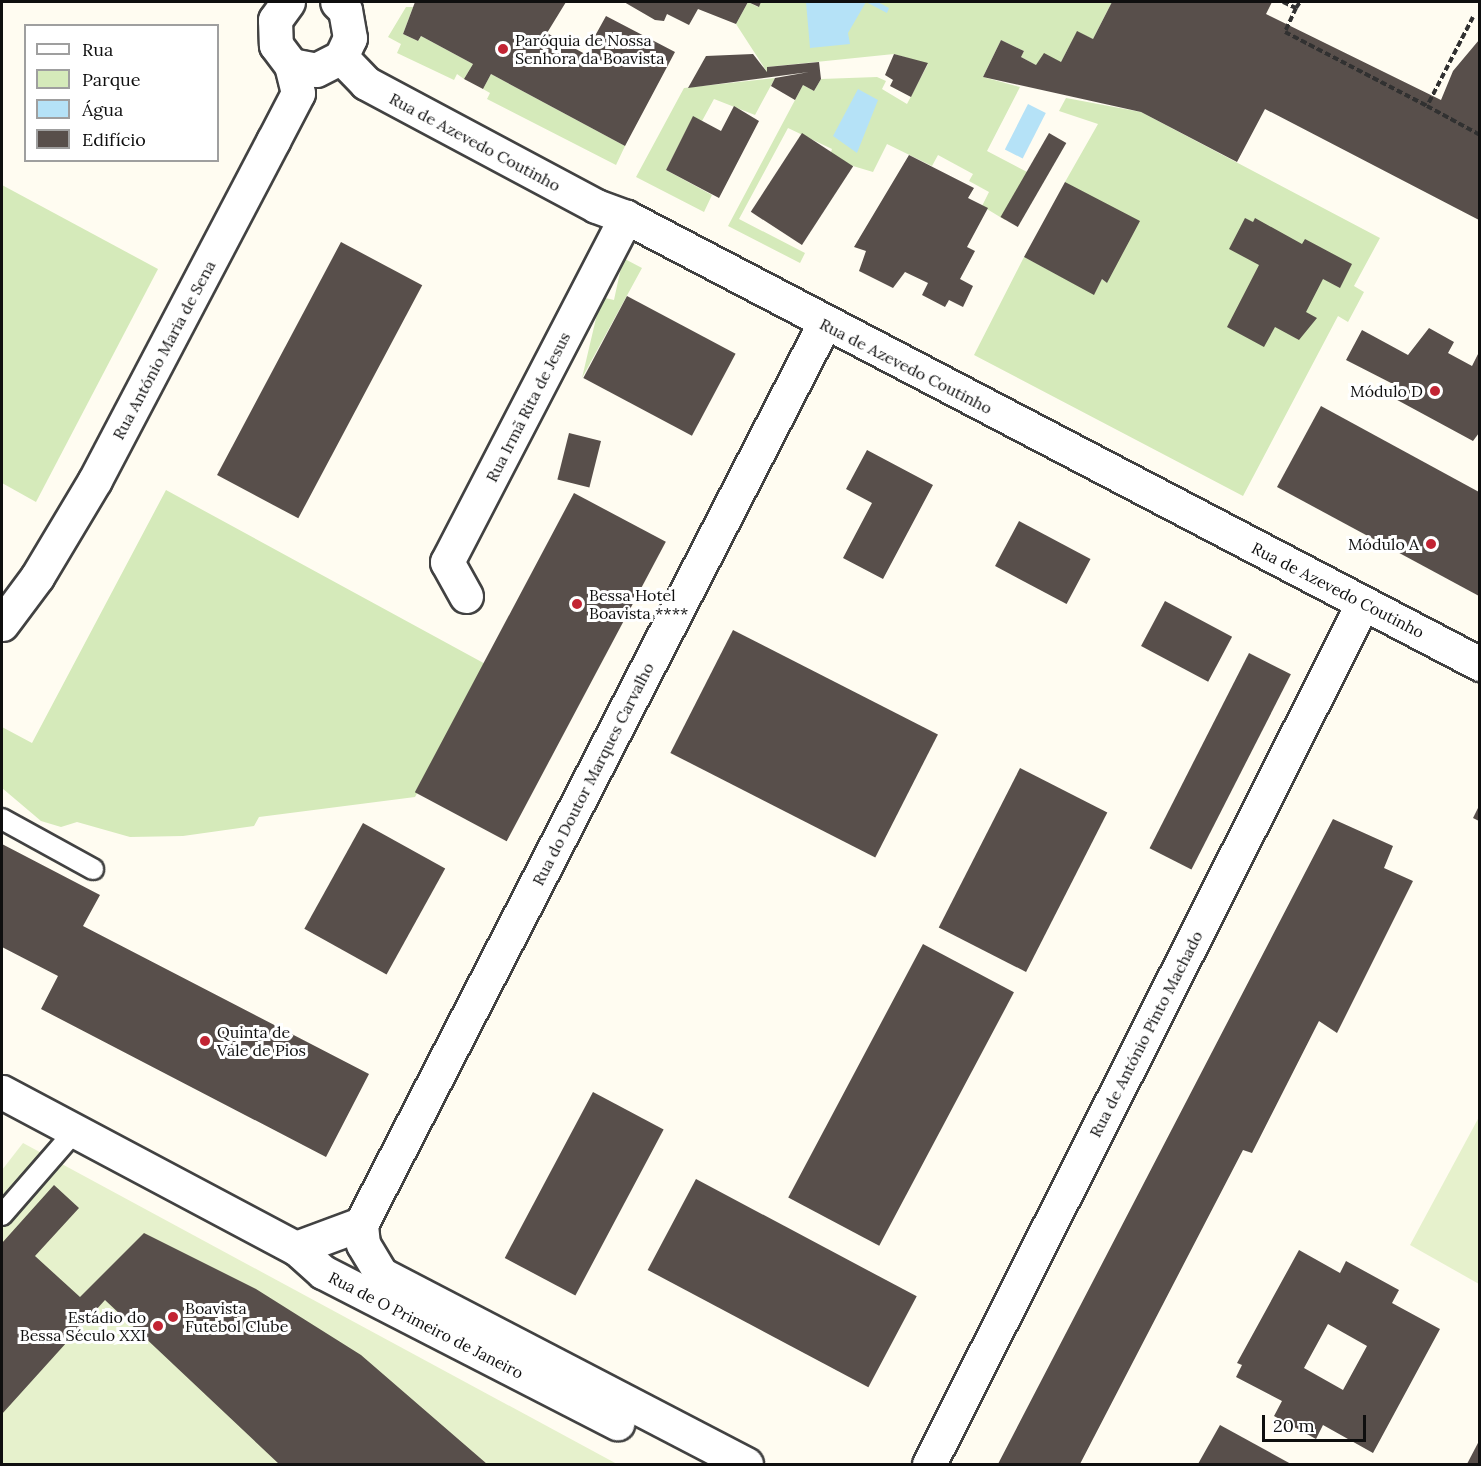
<!DOCTYPE html>
<meta charset="utf-8">
<style>
body{margin:0}
#map{position:relative;width:1481px;height:1466px;overflow:hidden;background:#fffcf1;font-family:Lora,serif}
div>[style]{position:absolute}
.green>*{inset:0;background:#d5eaba}
.pitch>*{inset:0;background:#e6f1cc}
.water>*{inset:0;background:#b5e2f7;transform-origin:0 0}
.building>*{inset:0;background:#584f4b;transform-origin:0 0}
.path>*{height:4px;margin-top:-2px;transform-origin:0;background:repeating-linear-gradient(90deg,#313131 0 6px,transparent 0 9px)}
.roads{filter:drop-shadow(2px 0 #424242) drop-shadow(-2px 0 #424242) drop-shadow(0 2px #424242) drop-shadow(0 -2px #424242)}
.service>*{height:20px;margin:-10px;padding:0 10px;transform-origin:10px;border-radius:10px;background:#fff}
.minor>*{height:33px;margin:-16.5px;padding:0 16.5px;transform-origin:16.5px;border-radius:16.5px;background:#fff}
.dots>*{width:16px;height:16px;translate:-50% -50%;box-sizing:border-box;border:3px solid #fff;border-radius:50%}
span{translate:-50% -50%;white-space:nowrap;text-align:center;line-height:1.15;-webkit-text-stroke:6px #fff;paint-order:stroke}
.poi-label{font-size:16px;color:#0f0f0f}
.left{translate:0 -50%;text-align:left}
.right{translate:-100% -50%;text-align:right}
.street-label{font-size:16px;color:#0f0f0f}
.frame{position:absolute;inset:0;border:3px solid #0f0f0f;pointer-events:none}
.legend{position:absolute;left:24px;top:24px;width:195px;height:138px;box-sizing:border-box;background:#fff;border:2px solid #9f9f9f;margin:0;padding:8px 10px;list-style:none;font-size:18px;color:#0f0f0f}
.legend li{display:flex;align-items:center;gap:12px;height:30px}
.legend b{width:30px;border:2px solid #9f9f9f}
.scale{position:absolute;left:1262px;top:1415px;width:104px;height:27px;box-sizing:border-box;border:3px solid #0f0f0f;border-top:0;padding-left:8px;font-size:18px;line-height:21px;white-space:nowrap;color:#0f0f0f;-webkit-text-stroke:4px #fff;paint-order:stroke}
</style>
<div id="map">
<div class="green">
<i style="clip-path:polygon(748px 2px,758px 7px,761px 2px,1112px 2px,1093px 39px,1077px 32px,1061px 62px,1036px 65px,1021px 57px,1024px 51px,1001px 40px,983px 77px,1020px 87px,987px 151px,1029px 173px,1005px 220px,982px 206px,989px 192px,969px 181px,973px 174px,938px 155px,932px 166px,887px 144px,873px 172px,853px 166px,830px 155px,832px 149px,788px 128px,739px 219px,805px 253px,800px 263px,728px 226px,803px 85px,814px 91px,821px 79px,877px 77px,886px 81px,882px 89px,907px 104px,928px 64px,894px 54px,767px 67px,767px 72px,736px 24px)"></i>
<i style="clip-path:polygon(406px 7px,413px 7px,403px 34px,418px 41px,421px 36px,473px 64px,464px 79px,457px 74px,454px 80px,397px 53px,401px 44px,388px 37px)"></i>
<i style="clip-path:polygon(491px 74px,625px 146px,616px 165px,487px 99px,490px 93px,483px 89px)"></i>
<i style="clip-path:polygon(775px 78px,755px 115px,714px 99px,702px 121px,693px 117px,666px 170px,712px 195px,704px 212px,636px 177px,684px 88px)"></i>
<i style="clip-path:polygon(1066px 98px,1141px 112px,1380px 238px,1354px 286px,1364px 292px,1348px 322px,1338px 316px,1243px 496px,974px 355px,1024px 257px,1094px 294px,1102px 279px,1107px 283px,1065px 182px,1098px 124px,1059px 111px)"></i>
<i style="clip-path:polygon(2px 185px,158px 269px,36px 502px,2px 483px)"></i>
<i style="clip-path:polygon(623px 258px,642px 268px,582px 378px,601px 297px,614px 300px)"></i>
<i style="clip-path:polygon(166px 490px,489px 666px,415px 797px,259px 817px,254px 826px,183px 836px,130px 837px,77px 822px,61px 827px,41px 821px,2px 788px,2px 727px,32px 743px)"></i>
</div>
<div class="pitch">
<i style="clip-path:polygon(1479px 1117px,1480px 1284px,1479px 1284px,1410px 1245px)"></i>
<i style="clip-path:polygon(23px 1143px,617px 1464px,2px 1464px,2px 1170px)"></i>
</div>
<div class="water">
<i style="clip-path:polygon(806px 2px,878px 2px,889px 8px,887px 13px,866px 2px,848px 33px,850px 44px,810px 48px)"></i>
<i style="clip-path:polygon(858px 89px,878px 100px,857px 153px,833px 136px)"></i>
<i style="left:1028px;top:104px;width:20px;height:51px;rotate:27deg"></i>
</div>
<div class="building">
<i style="clip-path:polygon(415px 2px,566px 2px,547px 33px,585px 54px,606px 16px,675px 52px,625px 146px,491px 74px,483px 89px,464px 79px,473px 64px,421px 36px,418px 41px,403px 34px)"></i>
<i style="clip-path:polygon(624px 2px,761px 2px,759px 7px,748px 2px,736px 24px,698px 9px,689px 25px,667px 14px,664px 21px,655px 20px)"></i>
<i style="clip-path:polygon(1112px 2px,1272px 2px,1266px 14px,1441px 100px,1453px 71px,1479px 40px,1479px 220px,1265px 109px,1237px 162px,1141px 112px,983px 77px,1001px 40px,1024px 51px,1021px 57px,1036px 65px,1044px 53px,1061px 62px,1077px 31px,1093px 39px)"></i>
<i style="clip-path:polygon(753px 54px,767px 72px,767px 67px,819px 62px,821px 79px,814px 91px,803px 85px,795px 100px,771px 86px,775px 78px,809px 72px,688px 88px,706px 56px)"></i>
<i style="clip-path:polygon(894px 54px,928px 63px,911px 97px,890px 86px,893px 80px,885px 75px)"></i>
<i style="clip-path:polygon(734px 106px,759px 121px,719px 198px,666px 170px,693px 116px,721px 131px)"></i>
<i style="left:802px;top:133px;width:61px;height:94px;rotate:33deg"></i>
<i style="left:1049px;top:133px;width:20px;height:97px;rotate:30deg"></i>
<i style="clip-path:polygon(909px 155px,974px 188px,968px 198px,988px 208px,967px 247px,975px 251px,960px 279px,973px 286px,963px 307px,949px 300px,945px 307px,922px 295px,928px 283px,905px 272px,893px 288px,859px 271px,866px 251px,854px 247px)"></i>
<i style="clip-path:polygon(1065px 182px,1140px 221px,1107px 283px,1102px 279px,1094px 295px,1024px 257px)"></i>
<i style="clip-path:polygon(1245px 218px,1253px 222px,1255px 218px,1302px 244px,1305px 239px,1352px 264px,1340px 288px,1323px 279px,1306px 312px,1317px 318px,1299px 340px,1275px 327px,1264px 347px,1227px 327px,1259px 265px,1229px 249px)"></i>
<i style="left:341px;top:242px;width:92px;height:264px;rotate:28deg"></i>
<i style="left:627px;top:296px;width:123px;height:93px;rotate:28deg"></i>
<i style="clip-path:polygon(1429px 328px,1454px 342px,1448px 353px,1472px 366px,1479px 352px,1479px 433px,1473px 441px,1388px 395px,1393px 384px,1346px 360px,1362px 330px,1408px 355px)"></i>
<i style="clip-path:polygon(1321px 406px,1479px 492px,1479px 596px,1277px 487px)"></i>
<i style="left:569px;top:433px;width:33px;height:48px;rotate:14deg"></i>
<i style="clip-path:polygon(867px 450px,933px 485px,883px 579px,843px 558px,872px 503px,846px 489px)"></i>
<i style="left:574px;top:493px;width:104px;height:339px;rotate:28deg"></i>
<i style="left:1019px;top:521px;width:81px;height:51px;rotate:28deg"></i>
<i style="left:1165px;top:601px;width:76px;height:51px;rotate:28deg"></i>
<i style="left:733px;top:630px;width:230px;height:138px;rotate:27deg"></i>
<i style="left:1249px;top:653px;width:47px;height:219px;rotate:27deg"></i>
<i style="left:1020px;top:768px;width:98px;height:179px;rotate:27deg"></i>
<i style="clip-path:polygon(1479px 806px,1479px 821px,1473px 818px)"></i>
<i style="clip-path:polygon(1333px 819px,1393px 846px,1384px 868px,1413px 881px,1337px 1033px,1319px 1021px,1252px 1153px,1243px 1150px,1080px 1464px,998px 1464px)"></i>
<i style="left:363px;top:823px;width:94px;height:121px;rotate:29deg"></i>
<i style="clip-path:polygon(2px 844px,100px 895px,83px 926px,369px 1074px,326px 1157px,41px 1009px,58px 976px,2px 947px)"></i>
<i style="left:923px;top:944px;width:103px;height:287px;rotate:28deg"></i>
<i style="left:593px;top:1092px;width:80px;height:188px;rotate:28deg"></i>
<i style="left:696px;top:1179px;width:250px;height:103px;rotate:28deg"></i>
<i style="clip-path:polygon(54px 1185px,79px 1208px,35px 1256px,80px 1297px,144px 1233px,256px 1289px,361px 1355px,487px 1464px,279px 1464px,105px 1300px,2px 1414px,2px 1243px)"></i>
<i style="clip-path:polygon(evenodd,1299px 1250px,1340px 1273px,1346px 1261px,1399px 1290px,1392px 1303px,1440px 1329px,1373px 1453px,1323px 1425px,1316px 1439px,1274px 1416px,1282px 1401px,1236px 1377px,1242px 1365px,1237px 1363px,1299px 1250px,1328px 1324px,1367px 1346px,1343px 1390px,1304px 1368px,1328px 1324px)"></i>
<i style="clip-path:polygon(1220px 1425px,1291px 1464px,1198px 1464px)"></i>
<i style="clip-path:polygon(1479px 1441px,1479px 1464px,1467px 1464px)"></i>
</div>
<div class="path">
<i style="left:1283px;top:2px;width:14px;rotate:25deg"></i>
<i style="left:1296px;top:8px;width:26px;rotate:115deg"></i>
<i style="left:1285px;top:32px;width:160px;rotate:27.5deg"></i>
<i style="left:1296px;top:8px;width:7px;rotate:-56deg"></i>
<i style="left:1473px;top:17px;width:100px;rotate:117.3deg"></i>
<i style="left:1427px;top:106px;width:60px;rotate:28.7deg"></i>
</div>
<div class="roads">
<div class="service">
<i style="left:2px;top:819px;width:104px;rotate:28.8deg"></i>
<i style="left:2px;top:1215px;width:111px;rotate:-49deg"></i>
</div>
<div class="minor">
<i style="left:288px;top:2px;width:22px;rotate:126deg"></i>
<i style="left:275px;top:20px;width:25px;rotate:88deg"></i>
<i style="left:276px;top:45px;width:25px;rotate:53deg"></i>
<i style="left:291px;top:65px;width:25px;rotate:11deg"></i>
<i style="left:316px;top:70px;width:28px;rotate:-27deg"></i>
<i style="left:341px;top:57px;width:21px;rotate:-65deg"></i>
<i style="left:350px;top:38px;width:28px;rotate:-100deg"></i>
<i style="left:345px;top:10px;width:11px;rotate:-135deg"></i>
<i style="left:341px;top:57px;width:36px;rotate:46deg"></i>
<i style="left:366px;top:83px;width:261px;rotate:28.1deg"></i>
<i style="left:596px;top:206px;width:32px;rotate:20deg"></i>
<i style="left:626px;top:217px;width:964px;rotate:27.63deg"></i>
<i style="left:466px;top:596px;width:39px;rotate:-119deg"></i>
<i style="left:447px;top:562px;width:389px;rotate:-62.6deg"></i>
<i style="left:2px;top:624px;width:59px;rotate:-53.3deg"></i>
<i style="left:37px;top:577px;width:113px;rotate:-59.1deg"></i>
<i style="left:95px;top:480px;width:383px;rotate:-62.3deg"></i>
<i style="left:273px;top:141px;width:54px;rotate:-62.5deg"></i>
<i style="left:298px;top:93px;width:29px;rotate:-104deg"></i>
<i style="left:2px;top:1092px;width:333px;rotate:28deg"></i>
<i style="left:296px;top:1248px;width:36px;rotate:42deg"></i>
<i style="left:323px;top:1272px;width:331px;rotate:27.2deg"></i>
<i style="left:296px;top:1248px;width:69px;rotate:-20.3deg"></i>
<i style="left:746px;top:1464px;width:411px;rotate:-152.5deg"></i>
<i style="left:381px;top:1274px;width:35px;rotate:-121deg"></i>
<i style="left:363px;top:1244px;width:20px;rotate:-96deg"></i>
<i style="left:361px;top:1224px;width:1012px;rotate:-62.78deg"></i>
<i style="left:929px;top:1464px;width:964px;rotate:-63.25deg"></i>
</div>
</div>
<div class="dots">
<i style="left:503px;top:49px;background:#c22433"></i>
<i style="left:1435px;top:391px;background:#c22433"></i>
<i style="left:1431px;top:544px;background:#c22433"></i>
<i style="left:577px;top:604px;background:#c22433"></i>
<i style="left:205px;top:1041px;background:#c22433"></i>
<i style="left:173px;top:1317px;background:#c22433"></i>
<i style="left:158px;top:1326px;background:#c22433"></i>
</div>
<div class="poi-label">
<span class="left" style="left:515px;top:49px">Paróquia de Nossa<br>Senhora da Boavista</span>
<span class="right" style="left:1423px;top:391px">Módulo D</span>
<span class="right" style="left:1419px;top:544px">Módulo A</span>
<span class="left" style="left:589px;top:604px">Bessa Hotel<br>Boavista ****</span>
<span class="left" style="left:217px;top:1041px">Quinta de<br>Vale de Pios</span>
<span class="left" style="left:185px;top:1317px">Boavista<br>Futebol Clube</span>
<span class="right" style="left:146px;top:1326px">Estádio do<br>Bessa Século XXI</span>
</div>
<div class="street-label">
<span style="left:475px;top:142px;rotate:28deg">Rua de Azevedo Coutinho</span>
<span style="left:164px;top:350px;rotate:-62deg">Rua António Maria de Sena</span>
<span style="left:906px;top:366px;rotate:27deg">Rua de Azevedo Coutinho</span>
<span style="left:528px;top:407px;rotate:-63deg">Rua Irmã Rita de Jesus</span>
<span style="left:1338px;top:590px;rotate:27deg">Rua de Azevedo Coutinho</span>
<span style="left:593px;top:774px;rotate:-63deg">Rua do Doutor Marques Carvalho</span>
<span style="left:1146px;top:1034px;rotate:-63deg">Rua de António Pinto Machado</span>
<span style="left:426px;top:1325px;rotate:27deg">Rua de O Primeiro de Janeiro</span>
</div>
<div class="frame"></div>
<ul class="legend">
<li><b style="height:8px;background:#fff"></b>Rua</li>
<li><b style="height:16px;background:#d5eaba"></b>Parque</li>
<li><b style="height:16px;background:#b5e2f7"></b>Água</li>
<li><b style="height:16px;background:#584f4b"></b>Edifício</li>
</ul>
<div class="scale">20 m</div>
</div>
